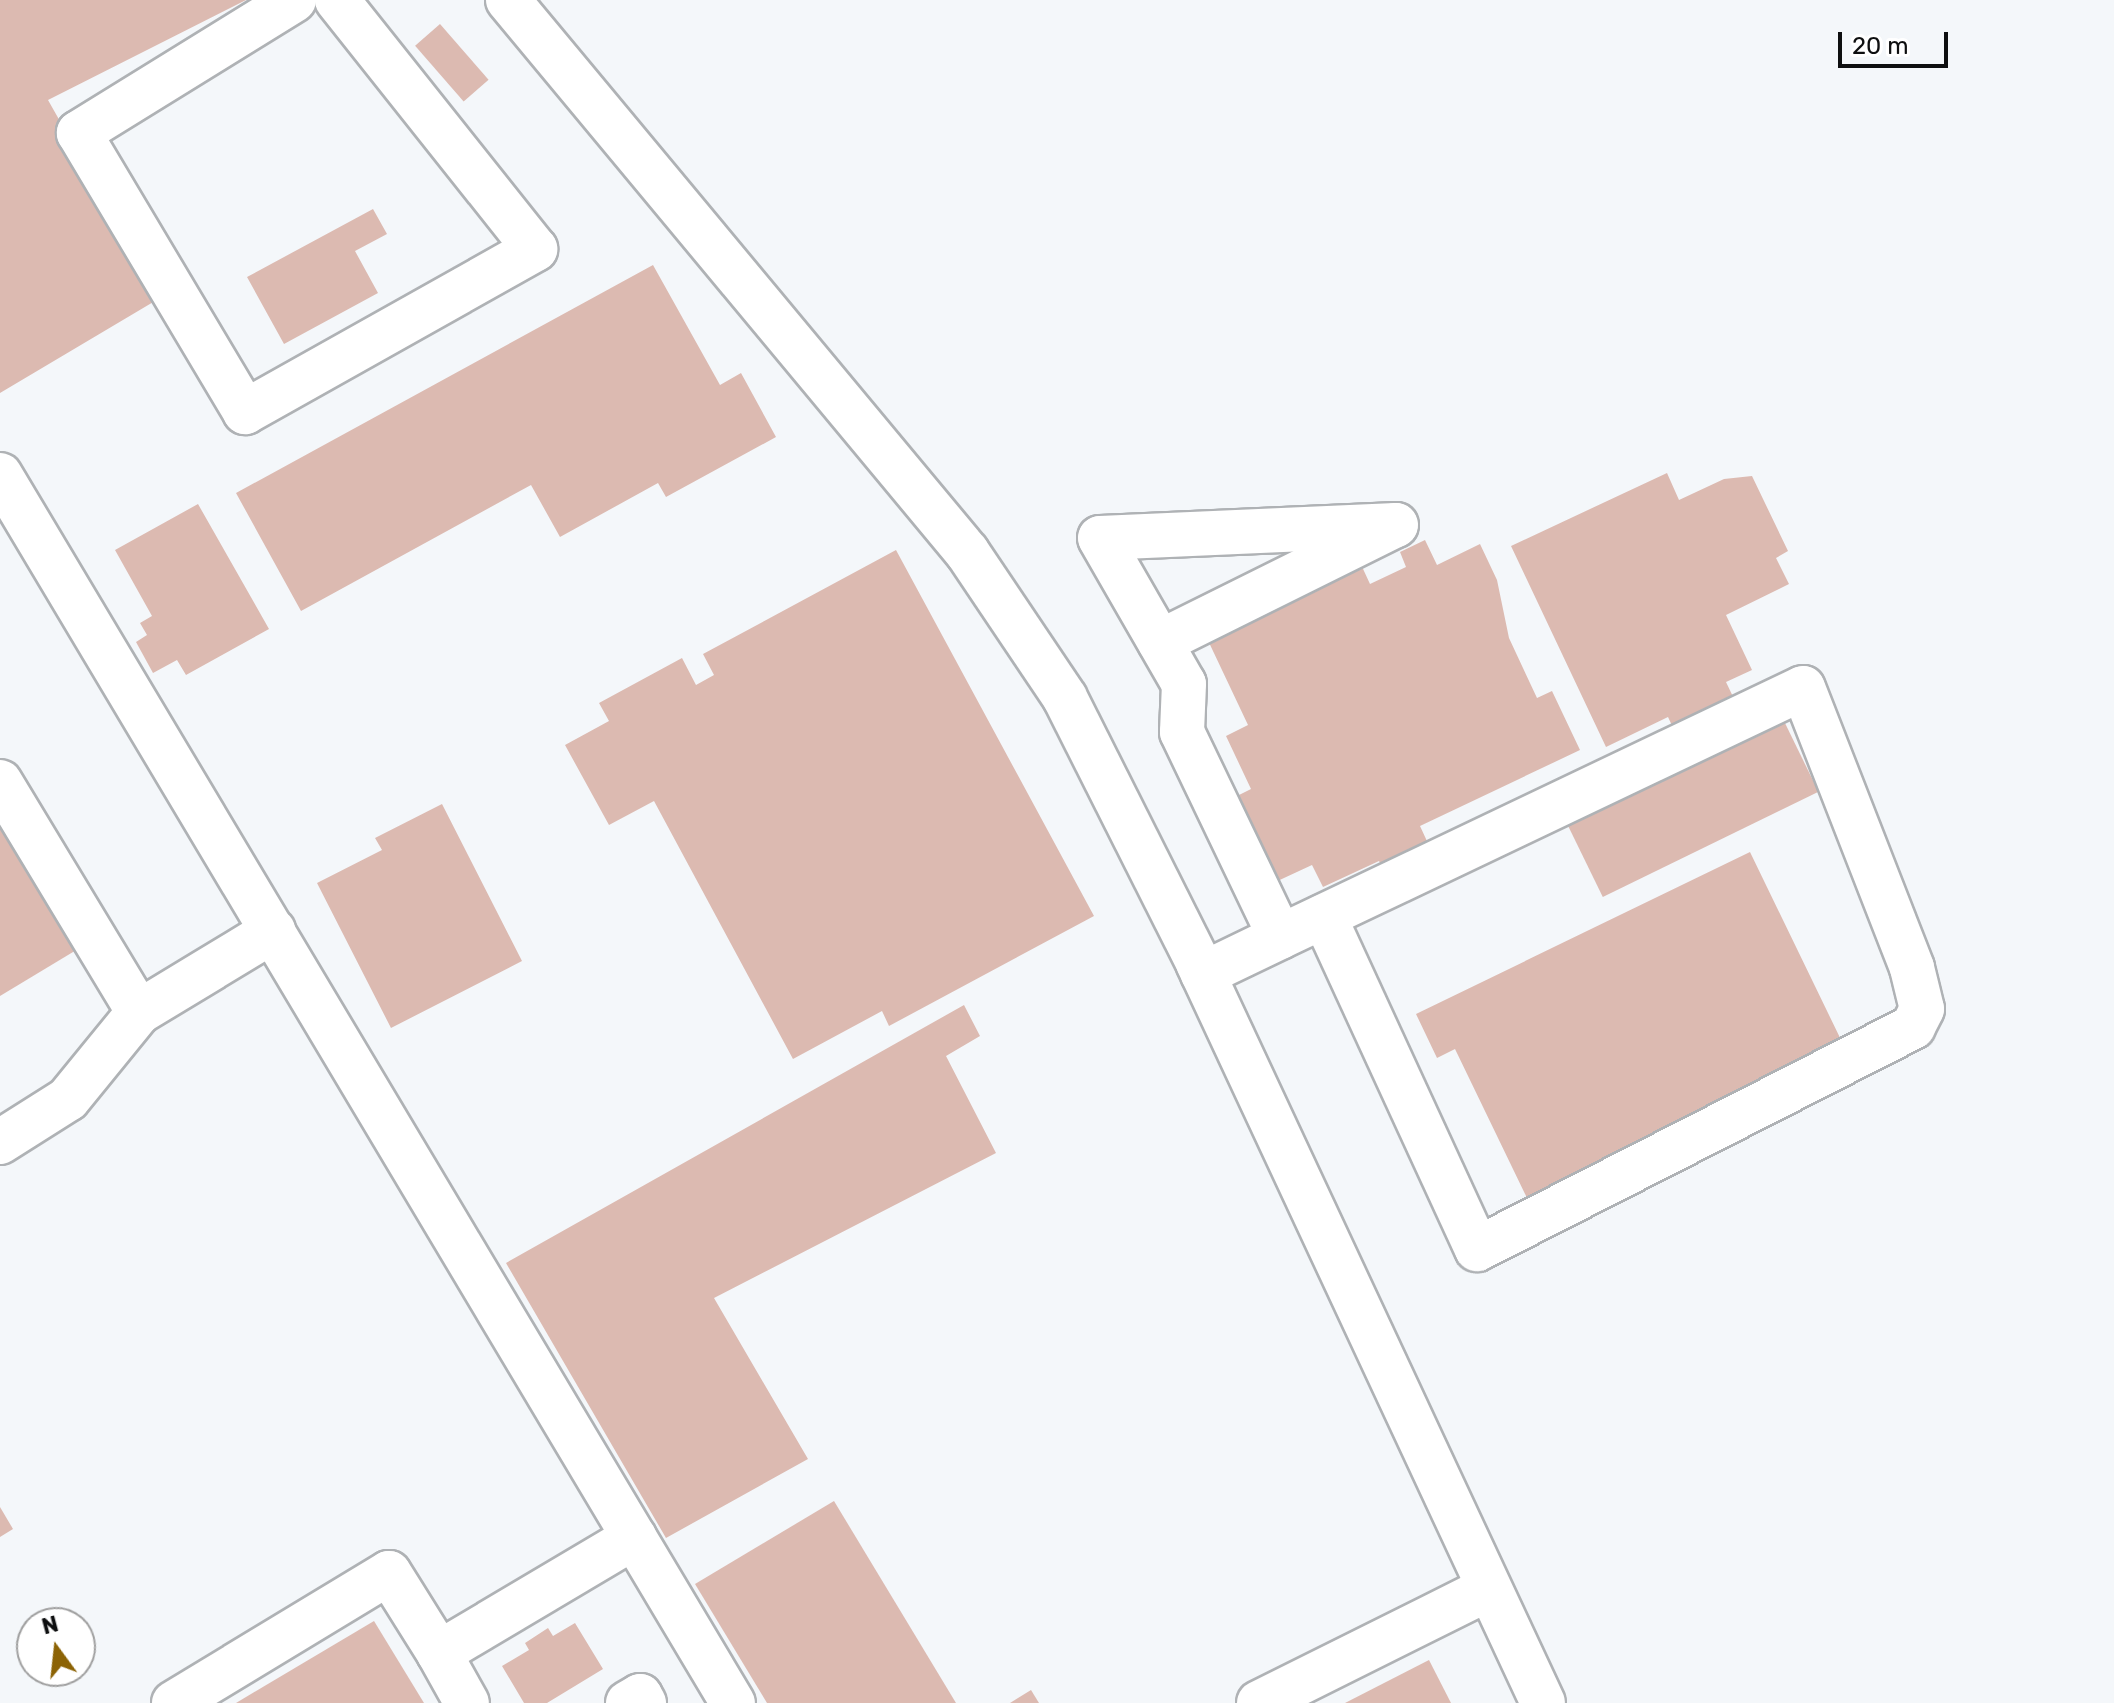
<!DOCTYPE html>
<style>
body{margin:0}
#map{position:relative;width:2114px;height:1703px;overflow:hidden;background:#f4f7fa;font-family:Rubik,sans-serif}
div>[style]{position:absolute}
.building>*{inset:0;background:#dcbab1;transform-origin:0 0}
.roads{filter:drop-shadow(2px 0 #afb2b5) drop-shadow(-2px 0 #afb2b5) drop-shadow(0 2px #afb2b5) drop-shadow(0 -2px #afb2b5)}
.minor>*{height:44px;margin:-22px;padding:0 22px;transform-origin:22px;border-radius:22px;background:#fff}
span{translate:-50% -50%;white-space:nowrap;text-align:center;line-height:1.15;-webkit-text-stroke:7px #fff;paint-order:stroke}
.north{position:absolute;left:16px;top:1607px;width:80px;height:80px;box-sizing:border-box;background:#fff;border:2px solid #9f9f9f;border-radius:50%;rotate:345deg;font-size:22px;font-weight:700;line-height:32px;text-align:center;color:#0e0f10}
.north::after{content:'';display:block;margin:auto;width:28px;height:36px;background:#8c6305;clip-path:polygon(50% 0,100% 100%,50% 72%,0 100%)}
.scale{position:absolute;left:1838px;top:32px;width:110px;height:36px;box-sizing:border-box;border:4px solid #0e0f10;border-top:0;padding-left:10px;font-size:24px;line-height:28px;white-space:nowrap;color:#0e0f10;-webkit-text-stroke:6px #fff;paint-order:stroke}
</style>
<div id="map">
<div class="building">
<i style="clip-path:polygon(0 0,246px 0,48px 100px,160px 298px,0 393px)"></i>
<i style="left:440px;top:24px;width:74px;height:33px;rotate:49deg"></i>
<i style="clip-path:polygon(373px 209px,387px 234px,355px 251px,378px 293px,284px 344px,247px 277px)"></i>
<i style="clip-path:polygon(653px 265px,720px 385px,741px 373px,776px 437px,666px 497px,658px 483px,560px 537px,531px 485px,301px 611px,236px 493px)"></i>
<i style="clip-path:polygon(1667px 473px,1679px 500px,1724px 479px,1752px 476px,1788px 551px,1776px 558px,1789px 584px,1726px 615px,1752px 670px,1726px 682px,1736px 703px,1675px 732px,1668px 717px,1606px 747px,1511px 546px)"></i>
<i style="clip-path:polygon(198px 504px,269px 629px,186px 675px,177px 660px,153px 673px,136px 642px,147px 635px,140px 623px,152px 616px,115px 550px)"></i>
<i style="clip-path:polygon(1425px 540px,1437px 565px,1480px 544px,1497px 580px,1509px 638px,1537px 698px,1552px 691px,1580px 750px,1420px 826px,1432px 852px,1386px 874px,1379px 861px,1323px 887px,1312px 865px,1269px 885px,1229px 800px,1251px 789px,1226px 736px,1248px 725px,1204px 632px,1358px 558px,1370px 584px,1406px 567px,1400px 552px)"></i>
<i style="clip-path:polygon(896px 550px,1094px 916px,889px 1026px,882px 1011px,793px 1059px,654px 801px,609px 825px,565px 745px,609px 721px,599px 703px,682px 658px,696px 685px,714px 675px,703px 654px)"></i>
<i style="left:1783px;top:719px;width:81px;height:240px;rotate:64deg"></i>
<i style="clip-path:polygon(442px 804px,522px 961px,391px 1028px,317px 883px,382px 850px,375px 838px)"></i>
<i style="clip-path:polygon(0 821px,78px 949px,0 996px)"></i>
<i style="clip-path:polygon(1750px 852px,1844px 1046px,1527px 1198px,1455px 1049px,1437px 1058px,1416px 1014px)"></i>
<i style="clip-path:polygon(964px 1005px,980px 1036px,946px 1056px,996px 1153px,714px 1298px,808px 1459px,666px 1538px,506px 1263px)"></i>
<i style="clip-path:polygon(834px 1501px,956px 1703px,767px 1703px,695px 1584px)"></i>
<i style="clip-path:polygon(0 1507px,13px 1529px,0 1537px)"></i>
<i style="clip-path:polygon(374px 1621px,424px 1703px,236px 1703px)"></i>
<i style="clip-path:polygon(575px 1623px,603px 1669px,547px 1703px,524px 1703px,502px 1666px,529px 1650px,525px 1643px,548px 1628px,553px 1636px)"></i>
<i style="clip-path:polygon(1429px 1660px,1451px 1703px,1345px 1703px)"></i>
<i style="clip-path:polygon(1031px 1690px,1039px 1703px,1010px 1703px)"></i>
</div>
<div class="roads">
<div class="minor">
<i style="left:294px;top:0;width:253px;rotate:148.3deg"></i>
<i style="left:79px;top:133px;width:325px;rotate:59.2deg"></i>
<i style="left:245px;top:412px;width:333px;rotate:-29.3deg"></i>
<i style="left:535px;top:249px;width:318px;rotate:-128.5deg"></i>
<i style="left:508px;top:0;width:718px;rotate:50.26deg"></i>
<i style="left:967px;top:552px;width:176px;rotate:56.1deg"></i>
<i style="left:1065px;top:698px;width:297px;rotate:63.3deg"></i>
<i style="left:1198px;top:963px;width:816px;rotate:65deg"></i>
<i style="left:0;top:475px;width:1430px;rotate:59.17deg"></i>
<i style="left:1160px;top:642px;width:263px;rotate:-26.4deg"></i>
<i style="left:1396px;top:525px;width:296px;rotate:177.5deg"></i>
<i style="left:1100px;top:538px;width:168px;rotate:60.1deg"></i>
<i style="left:1184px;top:684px;width:48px;rotate:92.4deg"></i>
<i style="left:1182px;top:732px;width:227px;rotate:64.4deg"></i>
<i style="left:0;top:782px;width:269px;rotate:58.9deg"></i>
<i style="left:1203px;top:974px;width:85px;rotate:-25.7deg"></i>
<i style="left:1280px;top:937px;width:579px;rotate:-25.46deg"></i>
<i style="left:1803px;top:688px;width:300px;rotate:68.7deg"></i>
<i style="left:1912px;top:968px;width:42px;rotate:76.3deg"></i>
<i style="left:1922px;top:1009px;width:20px;rotate:117deg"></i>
<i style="left:1913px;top:1027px;width:489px;rotate:153deg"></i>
<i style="left:1477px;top:1249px;width:366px;rotate:-114.7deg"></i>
<i style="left:0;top:1142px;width:80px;rotate:-32.3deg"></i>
<i style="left:68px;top:1099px;width:112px;rotate:-50.8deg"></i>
<i style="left:139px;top:1012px;width:157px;rotate:-31.2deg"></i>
<i style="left:439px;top:1653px;width:57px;rotate:60.8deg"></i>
<i style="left:174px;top:1703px;width:251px;rotate:-31.2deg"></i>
<i style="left:389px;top:1573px;width:94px;rotate:58deg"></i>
<i style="left:439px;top:1653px;width:227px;rotate:-30.7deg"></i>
<i style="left:628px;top:1703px;width:14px;rotate:-30deg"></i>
<i style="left:640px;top:1696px;width:8px;rotate:60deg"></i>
<i style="left:1259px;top:1703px;width:256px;rotate:-26.5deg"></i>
</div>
</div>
<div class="north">N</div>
<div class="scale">20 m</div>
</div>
